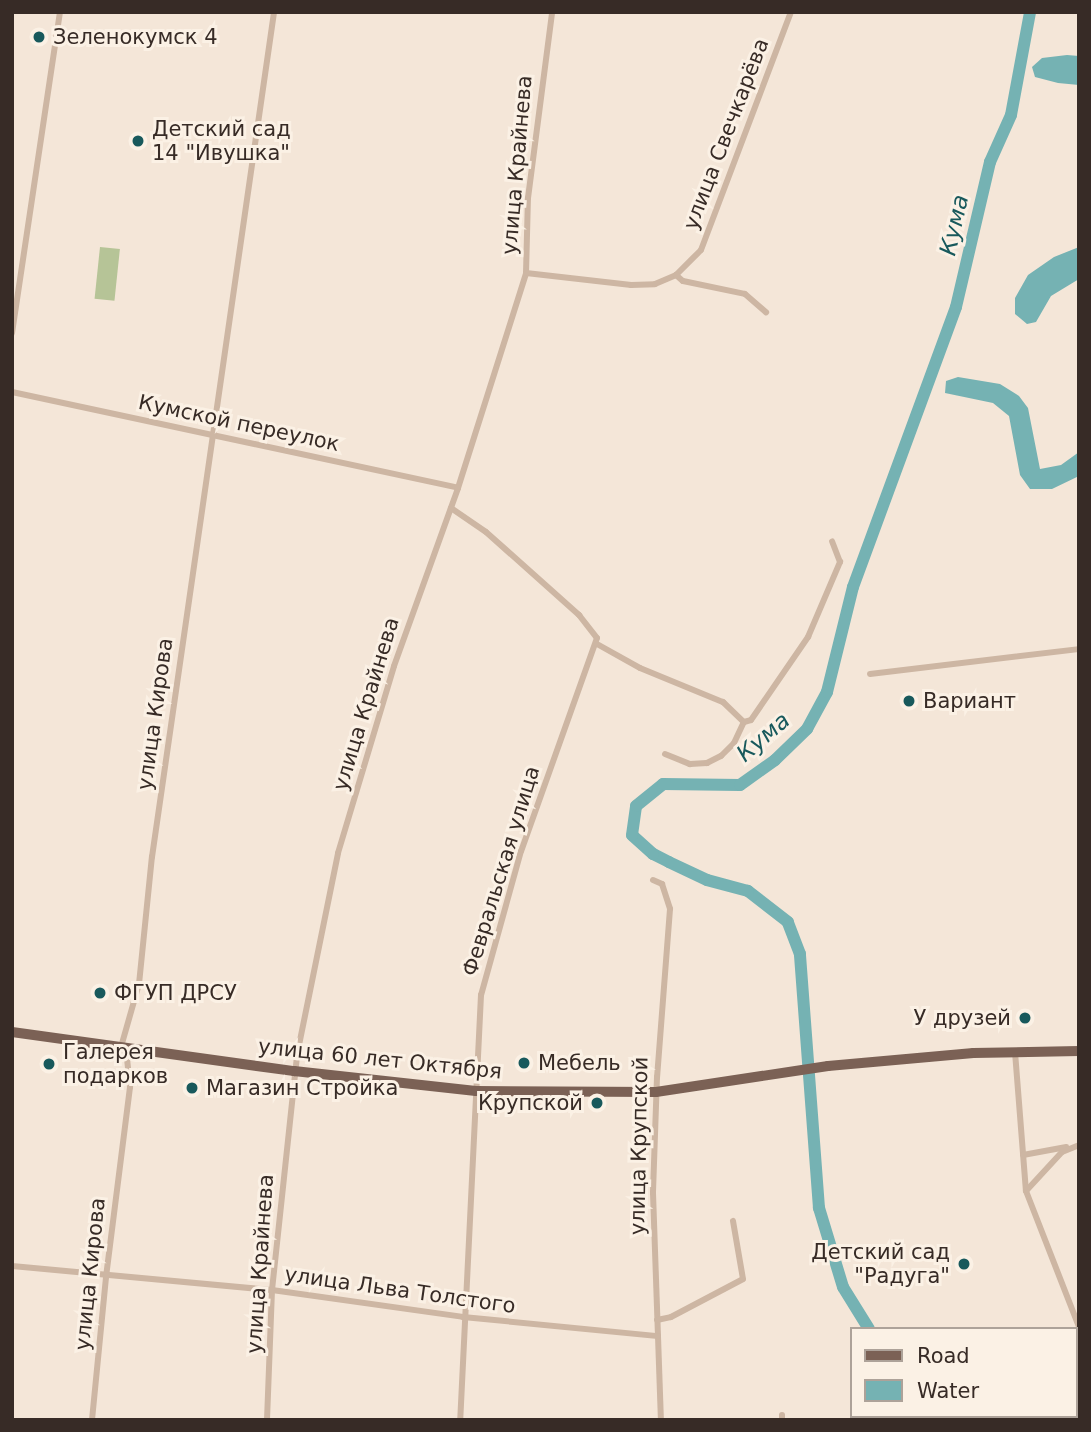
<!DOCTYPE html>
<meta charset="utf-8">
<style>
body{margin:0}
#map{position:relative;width:1091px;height:1432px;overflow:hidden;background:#f4e6d8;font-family:"DejaVu Sans",sans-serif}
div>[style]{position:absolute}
.green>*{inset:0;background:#b6c497;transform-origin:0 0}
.water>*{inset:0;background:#75b2b3}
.river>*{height:12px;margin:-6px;padding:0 6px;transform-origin:6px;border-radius:6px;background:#75b2b3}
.street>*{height:6px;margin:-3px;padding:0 3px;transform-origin:3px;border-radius:3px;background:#cdb6a3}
.primary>*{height:10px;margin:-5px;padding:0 5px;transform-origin:5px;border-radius:5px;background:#7b6155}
.dots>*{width:19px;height:19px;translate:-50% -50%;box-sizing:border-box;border:4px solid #fbf1e5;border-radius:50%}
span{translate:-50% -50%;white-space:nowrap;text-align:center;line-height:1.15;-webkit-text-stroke:6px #fbf1e5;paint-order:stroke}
.poi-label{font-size:21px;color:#372b26}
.left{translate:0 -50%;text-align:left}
.right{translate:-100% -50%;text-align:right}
.street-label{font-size:21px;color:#372b26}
.water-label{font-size:23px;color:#18595c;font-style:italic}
.frame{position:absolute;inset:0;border:14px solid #372b26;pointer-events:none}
.legend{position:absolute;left:850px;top:1327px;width:228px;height:91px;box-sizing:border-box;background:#fbf1e5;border:2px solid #ada299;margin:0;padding:9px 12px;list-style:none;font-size:21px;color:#372b26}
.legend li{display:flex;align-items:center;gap:14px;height:35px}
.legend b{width:35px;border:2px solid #ada299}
</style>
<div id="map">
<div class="green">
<i style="left:100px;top:247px;width:20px;height:52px;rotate:6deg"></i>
</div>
<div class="water">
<i style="clip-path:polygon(1067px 55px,1079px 56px,1079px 85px,1058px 83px,1035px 77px,1032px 67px,1042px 58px)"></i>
<i style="clip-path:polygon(1079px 247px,1079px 279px,1051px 296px,1036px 322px,1027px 324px,1015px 314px,1015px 298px,1028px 275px,1054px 257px)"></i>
<i style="clip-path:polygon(958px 377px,1000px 384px,1019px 396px,1028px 408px,1040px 469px,1061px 465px,1079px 452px,1079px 476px,1052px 489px,1030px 489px,1020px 475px,1009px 416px,993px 403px,945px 393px,946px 381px)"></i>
</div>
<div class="river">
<i style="left:869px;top:1329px;width:49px;rotate:-121.8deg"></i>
<i style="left:843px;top:1287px;width:83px;rotate:-106.9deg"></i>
<i style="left:819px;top:1208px;width:255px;rotate:-94.3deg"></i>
<i style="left:800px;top:954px;width:34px;rotate:-111deg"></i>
<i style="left:788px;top:922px;width:51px;rotate:-142.2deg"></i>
<i style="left:748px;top:891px;width:42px;rotate:-165deg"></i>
<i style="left:707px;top:880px;width:42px;rotate:-154.7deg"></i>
<i style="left:669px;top:862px;width:18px;rotate:-153deg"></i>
<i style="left:653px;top:854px;width:28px;rotate:-138deg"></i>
<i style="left:632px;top:835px;width:29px;rotate:-82deg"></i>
<i style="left:636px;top:806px;width:35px;rotate:-39deg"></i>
<i style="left:663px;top:784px;width:77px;rotate:0.7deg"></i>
<i style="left:740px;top:785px;width:43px;rotate:-35.5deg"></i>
<i style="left:775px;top:760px;width:45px;rotate:-44.1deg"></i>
<i style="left:807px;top:729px;width:42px;rotate:-61.6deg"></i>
<i style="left:827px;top:692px;width:108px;rotate:-76.1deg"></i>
<i style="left:853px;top:587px;width:298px;rotate:-69.8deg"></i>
<i style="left:956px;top:307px;width:149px;rotate:-76.8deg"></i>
<i style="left:990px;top:162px;width:51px;rotate:-65.9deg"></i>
<i style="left:1011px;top:115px;width:105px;rotate:-79.5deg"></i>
<i style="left:936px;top:1416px;width:4px;rotate:63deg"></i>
</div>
<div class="street">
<i style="left:526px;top:273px;width:106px;rotate:6.5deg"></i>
<i style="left:631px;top:285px;width:24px;rotate:-2deg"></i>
<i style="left:655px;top:284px;width:23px;rotate:-23deg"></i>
<i style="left:676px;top:275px;width:35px;rotate:-45deg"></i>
<i style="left:701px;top:250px;width:254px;rotate:-69.3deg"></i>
<i style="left:676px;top:275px;width:9px;rotate:41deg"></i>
<i style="left:683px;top:281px;width:63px;rotate:11.8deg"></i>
<i style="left:745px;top:294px;width:28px;rotate:41deg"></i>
<i style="left:12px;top:333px;width:325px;rotate:-81.5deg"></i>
<i style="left:12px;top:392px;width:456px;rotate:12.1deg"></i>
<i style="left:451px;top:508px;width:42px;rotate:34.4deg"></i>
<i style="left:486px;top:532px;width:125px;rotate:41.7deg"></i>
<i style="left:579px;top:615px;width:29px;rotate:52deg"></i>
<i style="left:597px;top:638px;width:226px;rotate:109.6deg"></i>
<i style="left:521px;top:851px;width:149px;rotate:105.5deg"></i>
<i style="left:481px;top:995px;width:426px;rotate:92.8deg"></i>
<i style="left:597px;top:644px;width:49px;rotate:29.2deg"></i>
<i style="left:640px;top:668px;width:90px;rotate:22.3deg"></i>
<i style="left:723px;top:702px;width:29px;rotate:44deg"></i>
<i style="left:870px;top:674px;width:210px;rotate:-6.8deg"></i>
<i style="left:665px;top:754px;width:27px;rotate:22deg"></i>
<i style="left:690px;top:764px;width:17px;rotate:-3deg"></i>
<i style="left:707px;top:763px;width:16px;rotate:-27deg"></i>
<i style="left:721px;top:756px;width:18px;rotate:-45deg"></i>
<i style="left:734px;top:743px;width:23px;rotate:-65deg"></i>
<i style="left:744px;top:722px;width:7px;rotate:-16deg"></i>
<i style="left:751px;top:720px;width:101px;rotate:-55.5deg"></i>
<i style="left:808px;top:637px;width:82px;rotate:-66.9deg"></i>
<i style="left:840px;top:562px;width:22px;rotate:-111deg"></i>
<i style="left:653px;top:880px;width:10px;rotate:24deg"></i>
<i style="left:662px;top:884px;width:26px;rotate:72deg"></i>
<i style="left:670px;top:909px;width:169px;rotate:94.4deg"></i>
<i style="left:657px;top:1077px;width:116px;rotate:92deg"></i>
<i style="left:653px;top:1193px;width:227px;rotate:88deg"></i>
<i style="left:1015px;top:1052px;width:139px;rotate:85.5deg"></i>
<i style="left:1026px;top:1191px;width:146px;rotate:68.7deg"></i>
<i style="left:1023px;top:1155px;width:44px;rotate:-10.5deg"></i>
<i style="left:1026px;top:1191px;width:53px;rotate:-47.3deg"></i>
<i style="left:1062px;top:1152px;width:18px;rotate:-22deg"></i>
<i style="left:12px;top:1266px;width:261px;rotate:5.3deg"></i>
<i style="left:272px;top:1290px;width:193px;rotate:8deg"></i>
<i style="left:463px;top:1317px;width:196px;rotate:5.6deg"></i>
<i style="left:657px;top:1320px;width:14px;rotate:-12deg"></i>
<i style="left:671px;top:1317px;width:81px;rotate:-27.8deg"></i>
<i style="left:743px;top:1279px;width:59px;rotate:-99.8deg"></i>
<i style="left:782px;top:1415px;width:5px;rotate:90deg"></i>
<i style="left:862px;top:1416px;width:4px;rotate:90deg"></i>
<i style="left:92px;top:1420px;width:144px;rotate:-84.4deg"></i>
<i style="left:106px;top:1277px;width:192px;rotate:-82.8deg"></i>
<i style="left:130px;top:1087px;width:28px;rotate:-96deg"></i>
<i style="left:127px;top:1059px;width:13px;rotate:-117deg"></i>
<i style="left:121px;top:1047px;width:66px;rotate:-74.1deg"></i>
<i style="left:139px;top:984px;width:128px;rotate:-84.2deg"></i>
<i style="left:152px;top:857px;width:854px;rotate:-81.78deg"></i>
<i style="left:267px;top:1420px;width:130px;rotate:-87.8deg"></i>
<i style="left:272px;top:1290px;width:236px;rotate:-83.9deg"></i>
<i style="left:297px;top:1055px;width:206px;rotate:-78.5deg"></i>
<i style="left:338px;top:853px;width:195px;rotate:-73.3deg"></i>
<i style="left:394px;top:666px;width:189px;rotate:-70.2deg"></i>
<i style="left:458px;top:488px;width:225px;rotate:-72.4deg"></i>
<i style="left:526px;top:273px;width:75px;rotate:-88.5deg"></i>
<i style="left:528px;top:198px;width:188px;rotate:-82.6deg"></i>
</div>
<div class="primary">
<i style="left:12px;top:1032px;width:285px;rotate:7.9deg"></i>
<i style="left:294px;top:1071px;width:183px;rotate:6.3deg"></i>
<i style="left:476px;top:1091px;width:180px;rotate:0.3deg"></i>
<i style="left:656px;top:1092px;width:174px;rotate:-8.6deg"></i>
<i style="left:828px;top:1066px;width:146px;rotate:-5.1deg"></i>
<i style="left:973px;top:1053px;width:106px;rotate:-1.1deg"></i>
</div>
<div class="dots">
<i style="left:39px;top:37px;background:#18595c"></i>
<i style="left:138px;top:141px;background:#18595c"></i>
<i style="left:909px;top:701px;background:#18595c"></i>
<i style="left:100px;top:993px;background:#18595c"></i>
<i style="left:1025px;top:1018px;background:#18595c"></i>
<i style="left:524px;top:1063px;background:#18595c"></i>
<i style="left:49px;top:1064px;background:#18595c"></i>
<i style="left:192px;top:1088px;background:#18595c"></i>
<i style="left:597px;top:1103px;background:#18595c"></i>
<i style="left:964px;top:1264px;background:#18595c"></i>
</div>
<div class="poi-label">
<span class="left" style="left:53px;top:37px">Зеленокумск 4</span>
<span class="left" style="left:152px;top:141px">Детский сад<br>14 "Ивушка"</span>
<span class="left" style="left:923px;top:701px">Вариант</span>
<span class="left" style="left:114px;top:993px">ФГУП ДРСУ</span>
<span class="right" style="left:1011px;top:1018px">У друзей</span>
<span class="left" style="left:63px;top:1064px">Галерея<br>подарков</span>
<span class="left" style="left:538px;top:1063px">Мебель</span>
<span class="left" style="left:206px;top:1088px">Магазин Стройка</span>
<span class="right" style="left:583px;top:1103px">Крупской</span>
<span class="right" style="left:950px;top:1264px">Детский сад<br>"Радуга"</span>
</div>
<div class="street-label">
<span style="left:726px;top:134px;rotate:-69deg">улица Свечкарёва</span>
<span style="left:517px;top:165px;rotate:-85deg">улица Крайнева</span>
<span style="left:239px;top:423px;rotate:12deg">Кумской переулок</span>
<span style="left:366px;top:704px;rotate:-73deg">улица Крайнева</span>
<span style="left:155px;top:714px;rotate:-82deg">улица Кирова</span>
<span style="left:501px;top:871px;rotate:-73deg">Февральская улица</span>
<span style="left:380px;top:1059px;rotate:6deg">улица 60 лет Октября</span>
<span style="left:639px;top:1146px;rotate:-89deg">улица Крупской</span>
<span style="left:260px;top:1264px;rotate:-86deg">улица Крайнева</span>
<span style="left:90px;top:1274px;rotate:-84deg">улица Кирова</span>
<span style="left:400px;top:1290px;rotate:8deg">улица Льва Толстого</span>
</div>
<div class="water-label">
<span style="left:954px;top:225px;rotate:-77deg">Кума</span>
<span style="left:763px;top:737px;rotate:-41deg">Кума</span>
</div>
<div class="frame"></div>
<ul class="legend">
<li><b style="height:9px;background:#7b6155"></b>Road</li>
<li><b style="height:19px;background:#75b2b3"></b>Water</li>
</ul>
</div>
